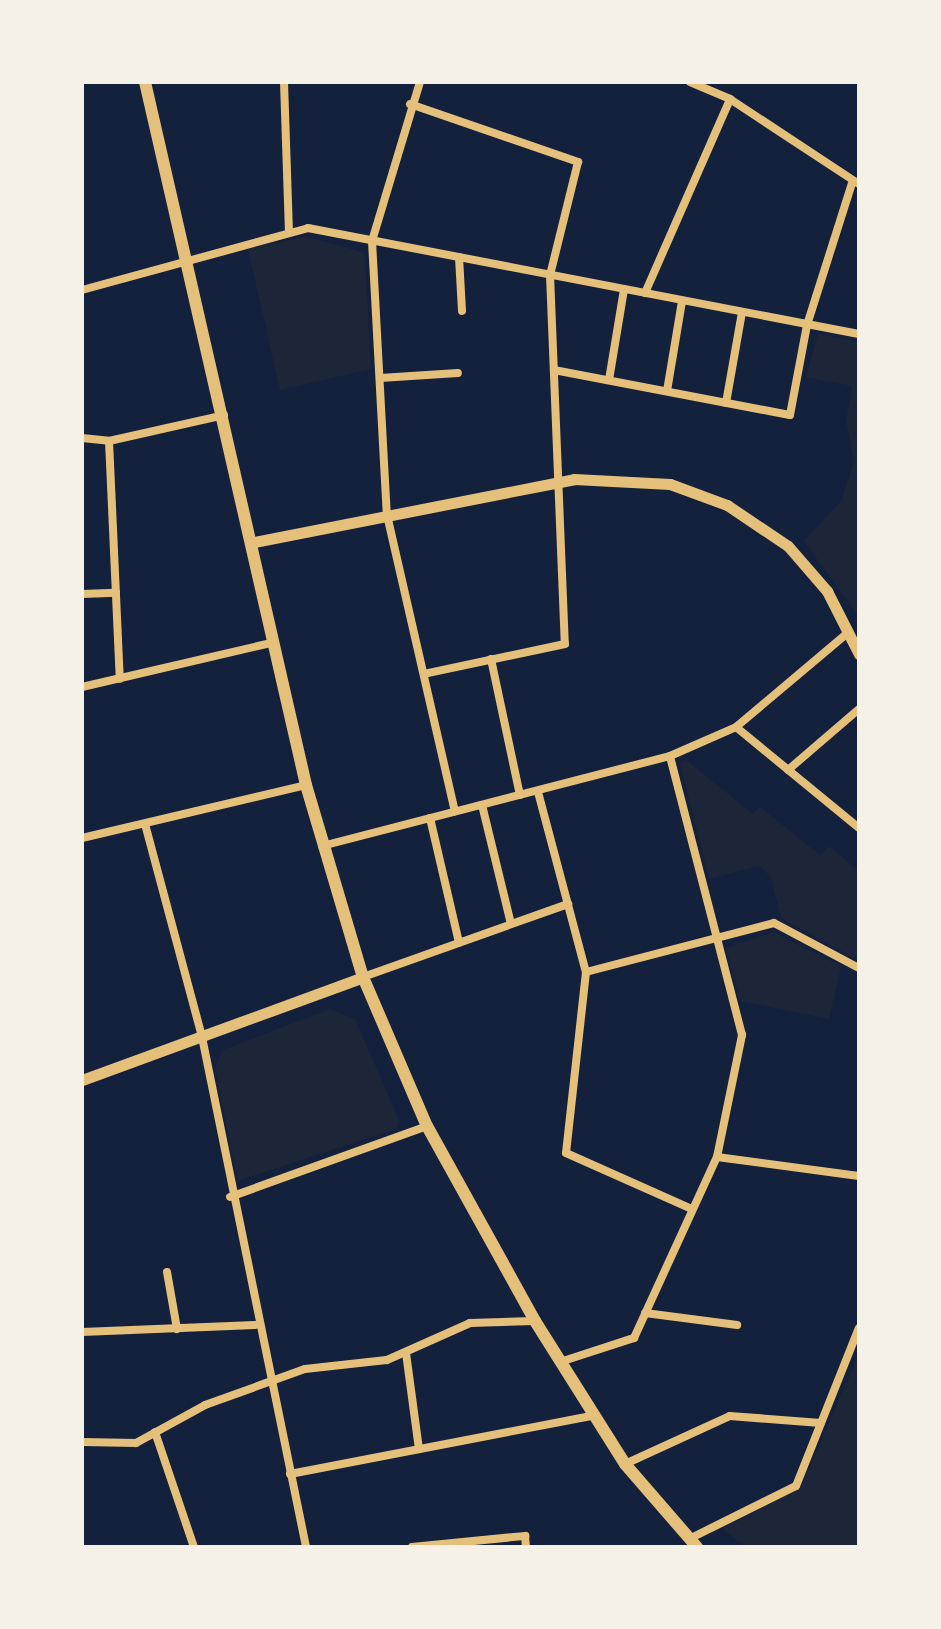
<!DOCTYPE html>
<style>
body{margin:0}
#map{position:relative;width:941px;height:1629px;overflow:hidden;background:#14213d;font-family:"Public Sans",sans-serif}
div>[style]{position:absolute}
.green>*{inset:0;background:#1d2539}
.minor>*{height:8px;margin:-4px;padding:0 4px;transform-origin:4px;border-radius:4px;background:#e5c07b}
.tertiary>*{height:11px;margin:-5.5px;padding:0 5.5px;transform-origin:5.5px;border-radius:5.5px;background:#e5c07b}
.secondary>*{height:12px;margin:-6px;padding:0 6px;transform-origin:6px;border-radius:6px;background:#e5c07b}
span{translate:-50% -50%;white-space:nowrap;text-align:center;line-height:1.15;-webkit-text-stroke:7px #f6f1e7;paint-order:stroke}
.frame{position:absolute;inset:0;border:84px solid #f6f1e7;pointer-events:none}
</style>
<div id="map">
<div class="green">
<i style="clip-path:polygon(306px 236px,365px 253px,371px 369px,280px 390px,248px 249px)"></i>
<i style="clip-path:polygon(818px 334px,859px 342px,859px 617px,804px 541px,841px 501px,854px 462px,846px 421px,852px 386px,806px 377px)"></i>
<i style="clip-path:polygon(685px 759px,753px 814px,760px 807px,820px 855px,829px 846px,859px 871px,859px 961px,781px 918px,771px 877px,759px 866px,709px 879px,680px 764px)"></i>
<i style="clip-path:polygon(773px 932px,841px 966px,829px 1019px,740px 1001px,726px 948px)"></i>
<i style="clip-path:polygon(330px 1009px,355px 1019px,399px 1120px,396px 1129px,237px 1181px,215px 1067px,223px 1050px)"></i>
<i style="clip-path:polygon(859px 1354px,859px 1547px,745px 1547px,723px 1529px,802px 1485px)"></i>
</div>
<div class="minor">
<i style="left:284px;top:82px;width:148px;rotate:88.1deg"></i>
<i style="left:420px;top:82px;width:166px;rotate:106.8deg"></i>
<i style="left:372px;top:241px;width:274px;rotate:86.9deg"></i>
<i style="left:387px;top:515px;width:304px;rotate:77.1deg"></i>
<i style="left:690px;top:82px;width:43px;rotate:23deg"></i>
<i style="left:730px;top:99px;width:154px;rotate:33.4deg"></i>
<i style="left:410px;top:104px;width:178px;rotate:19deg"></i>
<i style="left:578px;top:162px;width:116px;rotate:103.9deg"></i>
<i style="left:550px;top:275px;width:369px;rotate:87.7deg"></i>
<i style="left:565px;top:644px;width:144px;rotate:168deg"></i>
<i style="left:459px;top:257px;width:54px;rotate:86.8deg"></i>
<i style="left:82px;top:290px;width:234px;rotate:-15.3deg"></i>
<i style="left:308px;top:228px;width:561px;rotate:10.89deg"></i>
<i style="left:645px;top:293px;width:212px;rotate:-66.3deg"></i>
<i style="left:554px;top:370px;width:240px;rotate:10.8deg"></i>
<i style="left:790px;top:415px;width:92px;rotate:-79.3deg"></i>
<i style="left:807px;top:325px;width:149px;rotate:-72.4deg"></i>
<i style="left:380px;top:378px;width:78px;rotate:-3.7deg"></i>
<i style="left:609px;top:380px;width:92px;rotate:-80.6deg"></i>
<i style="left:667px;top:391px;width:91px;rotate:-80.5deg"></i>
<i style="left:726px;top:403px;width:92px;rotate:-80deg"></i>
<i style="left:82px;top:438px;width:27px;rotate:6deg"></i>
<i style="left:109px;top:441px;width:118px;rotate:-12.7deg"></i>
<i style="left:109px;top:441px;width:238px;rotate:87.4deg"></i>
<i style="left:82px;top:594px;width:34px;rotate:-2deg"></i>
<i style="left:491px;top:659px;width:139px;rotate:78deg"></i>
<i style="left:82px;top:687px;width:198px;rotate:-13.1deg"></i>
<i style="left:736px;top:727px;width:159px;rotate:39.4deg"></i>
<i style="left:788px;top:770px;width:94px;rotate:-40.7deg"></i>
<i style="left:538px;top:792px;width:186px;rotate:75.1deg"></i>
<i style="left:586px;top:972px;width:182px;rotate:96.3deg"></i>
<i style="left:566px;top:1153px;width:138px;rotate:24deg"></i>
<i style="left:482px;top:805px;width:122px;rotate:76.3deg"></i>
<i style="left:430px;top:818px;width:128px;rotate:76.9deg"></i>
<i style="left:145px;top:824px;width:220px;rotate:75deg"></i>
<i style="left:202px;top:1037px;width:520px;rotate:78.47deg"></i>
<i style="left:82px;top:838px;width:230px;rotate:-13.3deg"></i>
<i style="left:322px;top:846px;width:359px;rotate:-14.5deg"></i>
<i style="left:670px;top:756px;width:72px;rotate:-23.7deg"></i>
<i style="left:736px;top:727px;width:148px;rotate:-40.1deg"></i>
<i style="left:586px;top:972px;width:194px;rotate:-14.6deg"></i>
<i style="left:774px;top:923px;width:96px;rotate:27.9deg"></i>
<i style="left:363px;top:977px;width:218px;rotate:-19.6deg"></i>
<i style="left:717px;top:1157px;width:143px;rotate:7.6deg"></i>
<i style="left:230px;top:1197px;width:209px;rotate:-19.8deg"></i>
<i style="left:167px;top:1272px;width:58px;rotate:80deg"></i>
<i style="left:645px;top:1313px;width:93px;rotate:7.4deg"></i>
<i style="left:82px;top:1332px;width:173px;rotate:-2.3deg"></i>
<i style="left:406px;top:1353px;width:97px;rotate:82.3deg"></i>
<i style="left:560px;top:1362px;width:78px;rotate:-18deg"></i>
<i style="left:634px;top:1338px;width:199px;rotate:-65.4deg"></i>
<i style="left:717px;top:1157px;width:125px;rotate:-78.4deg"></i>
<i style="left:742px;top:1035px;width:288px;rotate:-104.5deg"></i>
<i style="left:155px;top:1432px;width:121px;rotate:71.3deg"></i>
<i style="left:82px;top:1442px;width:54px;rotate:1.1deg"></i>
<i style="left:136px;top:1443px;width:79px;rotate:-28.8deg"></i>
<i style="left:205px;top:1405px;width:106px;rotate:-19.8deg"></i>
<i style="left:305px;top:1369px;width:82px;rotate:-6.3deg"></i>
<i style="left:387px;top:1360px;width:91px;rotate:-24deg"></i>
<i style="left:470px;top:1323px;width:65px;rotate:-1.8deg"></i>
<i style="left:625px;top:1464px;width:115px;rotate:-24.6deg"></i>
<i style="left:730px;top:1416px;width:91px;rotate:4.4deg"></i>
<i style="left:290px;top:1474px;width:308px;rotate:-10.9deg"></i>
<i style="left:689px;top:1539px;width:119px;rotate:-26.4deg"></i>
<i style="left:796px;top:1486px;width:170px;rotate:-68.3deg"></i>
<i style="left:412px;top:1547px;width:114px;rotate:-5.6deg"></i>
<i style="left:525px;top:1536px;width:11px;rotate:85deg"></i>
</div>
<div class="tertiary">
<i style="left:254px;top:542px;width:326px;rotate:-11.1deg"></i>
<i style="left:574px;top:479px;width:96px;rotate:3deg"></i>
<i style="left:670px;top:484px;width:61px;rotate:20.2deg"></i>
<i style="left:727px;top:505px;width:73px;rotate:33.9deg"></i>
<i style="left:788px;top:546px;width:60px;rotate:49.1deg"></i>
<i style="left:827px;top:591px;width:71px;rotate:63.1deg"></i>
<i style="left:82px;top:1080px;width:299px;rotate:-20.1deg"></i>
</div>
<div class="secondary">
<i style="left:145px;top:82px;width:721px;rotate:77.1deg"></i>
<i style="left:306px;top:785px;width:200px;rotate:73.5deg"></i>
<i style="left:363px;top:977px;width:162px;rotate:66.8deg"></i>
<i style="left:427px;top:1126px;width:223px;rotate:61deg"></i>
<i style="left:535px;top:1321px;width:169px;rotate:57.8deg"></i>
<i style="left:625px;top:1464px;width:110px;rotate:49.1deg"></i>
</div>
<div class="frame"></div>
</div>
